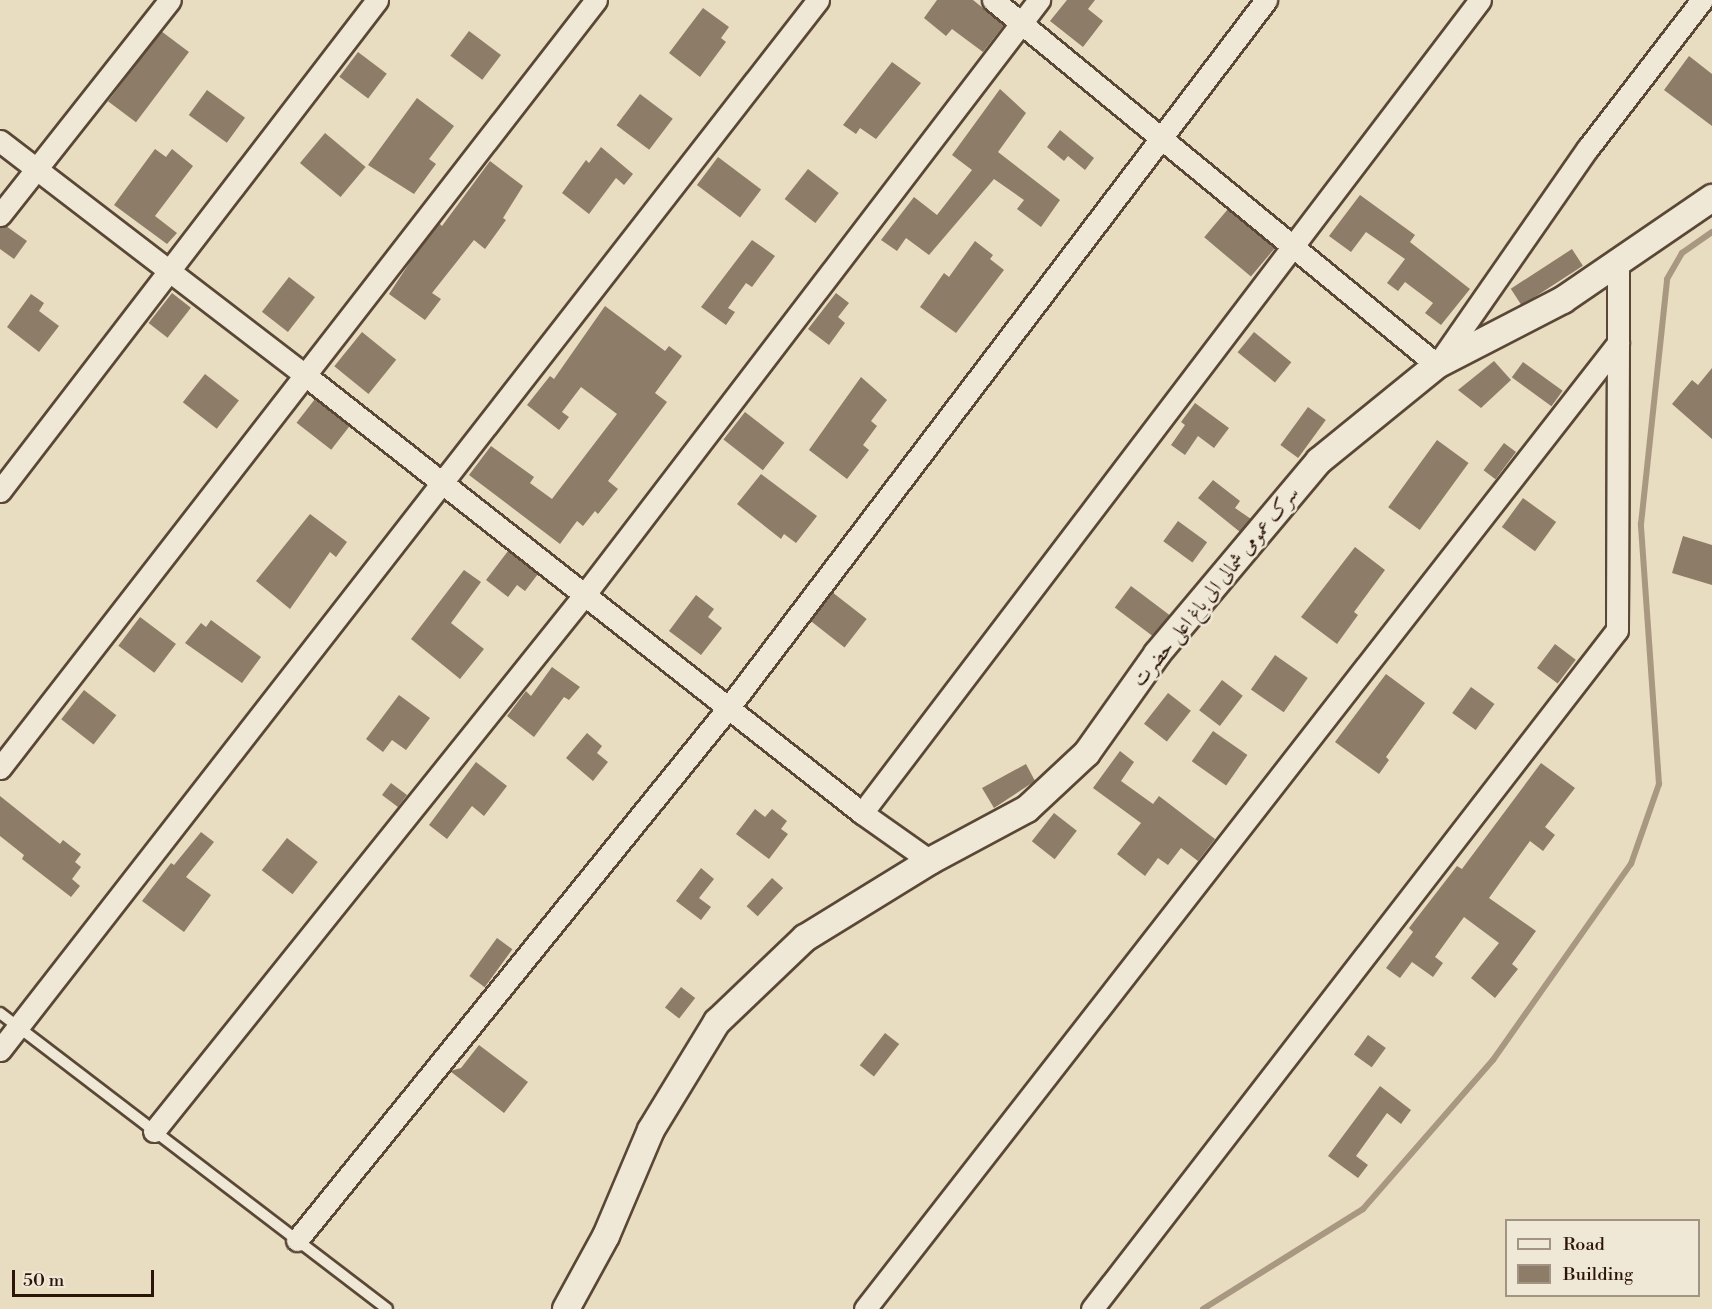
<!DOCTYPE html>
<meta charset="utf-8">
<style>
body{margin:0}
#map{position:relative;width:1712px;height:1309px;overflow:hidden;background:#e8dcc1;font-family:"Libre Bodoni",Amiri,serif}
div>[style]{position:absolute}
.stream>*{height:6px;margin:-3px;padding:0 3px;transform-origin:3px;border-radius:3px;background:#a89882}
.building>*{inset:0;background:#8d7c68;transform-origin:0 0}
.roads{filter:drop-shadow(2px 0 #5a4736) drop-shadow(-2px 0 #5a4736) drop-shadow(0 2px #5a4736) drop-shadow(0 -2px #5a4736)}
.service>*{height:10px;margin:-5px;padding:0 5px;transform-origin:5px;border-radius:5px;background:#f0e8d7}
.minor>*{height:21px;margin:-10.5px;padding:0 10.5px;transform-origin:10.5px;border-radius:10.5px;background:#f0e8d7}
.tertiary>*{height:26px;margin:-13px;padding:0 13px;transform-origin:13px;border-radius:13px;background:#f0e8d7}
span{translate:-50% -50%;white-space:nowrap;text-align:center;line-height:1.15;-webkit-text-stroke:5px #f0e8d7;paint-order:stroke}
.street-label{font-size:20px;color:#2b1508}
.legend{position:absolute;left:1505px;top:1219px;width:195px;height:78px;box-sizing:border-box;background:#f0e8d7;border:2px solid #a19484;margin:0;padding:8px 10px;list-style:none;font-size:18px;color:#2b1508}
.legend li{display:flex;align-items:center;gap:12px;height:30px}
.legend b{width:30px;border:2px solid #a19484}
.scale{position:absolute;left:12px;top:1270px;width:142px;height:27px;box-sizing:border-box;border:3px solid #2b1508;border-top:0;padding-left:8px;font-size:18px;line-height:21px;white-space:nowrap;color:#2b1508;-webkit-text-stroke:4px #f0e8d7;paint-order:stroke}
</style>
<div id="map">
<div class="stream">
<i style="left:1203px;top:1309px;width:189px;rotate:-32deg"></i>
<i style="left:1363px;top:1209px;width:198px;rotate:-48.9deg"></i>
<i style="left:1493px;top:1060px;width:240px;rotate:-54.9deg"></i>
<i style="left:1631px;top:864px;width:85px;rotate:-70.7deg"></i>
<i style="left:1659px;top:784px;width:261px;rotate:-94deg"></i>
<i style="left:1641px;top:524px;width:246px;rotate:-83.9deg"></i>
<i style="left:1667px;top:279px;width:30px;rotate:-60deg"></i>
<i style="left:1682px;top:253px;width:37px;rotate:-35deg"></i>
</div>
<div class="building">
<i style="clip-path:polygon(937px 0,973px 0,1004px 25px,983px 52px,952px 29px,946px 36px,924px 18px)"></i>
<i style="clip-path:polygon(1067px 0,1095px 0,1088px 9px,1103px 21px,1083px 47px,1050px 21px)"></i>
<i style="clip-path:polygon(703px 8px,729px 27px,721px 38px,726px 42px,700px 77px,669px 53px)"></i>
<i style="left:161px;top:31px;width:35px;height:88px;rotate:37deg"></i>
<i style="left:469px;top:31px;width:40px;height:31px;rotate:37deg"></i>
<i style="left:358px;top:52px;width:36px;height:31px;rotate:37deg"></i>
<i style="clip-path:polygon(1689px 56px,1712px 74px,1712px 126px,1664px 90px)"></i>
<i style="clip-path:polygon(892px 62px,921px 83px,876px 139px,860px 128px,856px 134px,843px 125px)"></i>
<i style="clip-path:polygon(1000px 89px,1026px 113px,998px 152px,1060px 200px,1041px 227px,1017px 209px,1024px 200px,994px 179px,929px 255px,906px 238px,897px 251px,881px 240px,914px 197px,937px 215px,972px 170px,952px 155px)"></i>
<i style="left:207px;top:90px;width:47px;height:31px;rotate:36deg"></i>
<i style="left:640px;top:94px;width:41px;height:39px;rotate:37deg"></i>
<i style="clip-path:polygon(417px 98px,454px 126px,429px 159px,436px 164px,414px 194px,368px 165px)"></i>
<i style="clip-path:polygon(1060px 130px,1094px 158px,1085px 170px,1068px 156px,1064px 161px,1047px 147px)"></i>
<i style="left:325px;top:133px;width:53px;height:39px;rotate:40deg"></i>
<i style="clip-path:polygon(601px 147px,633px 174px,624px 185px,616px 178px,589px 214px,562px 193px,586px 160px,589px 163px)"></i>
<i style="clip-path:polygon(155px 149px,166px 157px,172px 149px,193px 166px,155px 216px,177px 233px,167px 244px,114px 205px)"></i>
<i style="left:718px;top:157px;width:54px;height:35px;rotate:37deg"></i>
<i style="clip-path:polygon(490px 161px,523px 186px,503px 218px,506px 220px,485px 249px,474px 240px,432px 293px,441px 299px,425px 320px,389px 294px,418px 250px,439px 223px,442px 226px)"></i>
<i style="left:808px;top:169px;width:39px;height:38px;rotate:38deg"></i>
<i style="clip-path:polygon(1360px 195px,1415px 235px,1410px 242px,1470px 289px,1441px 325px,1425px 313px,1433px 303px,1405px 282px,1398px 291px,1387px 283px,1405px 259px,1366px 232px,1351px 252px,1329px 236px)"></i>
<i style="left:1228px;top:209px;width:61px;height:37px;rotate:40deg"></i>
<i style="clip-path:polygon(6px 226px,27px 241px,14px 259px,0 249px,0 227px)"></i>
<i style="clip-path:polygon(752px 240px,775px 256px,752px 287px,746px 283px,728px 308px,735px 312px,726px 325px,701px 307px)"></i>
<i style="clip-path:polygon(975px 241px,993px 255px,990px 259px,1004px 270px,956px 333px,920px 307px,944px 273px,949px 277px)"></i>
<i style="left:1572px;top:249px;width:20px;height:73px;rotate:57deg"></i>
<i style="left:289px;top:277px;width:33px;height:44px;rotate:38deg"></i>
<i style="left:172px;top:293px;width:24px;height:38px;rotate:38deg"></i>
<i style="clip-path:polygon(836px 293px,849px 303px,838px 317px,845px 323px,829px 345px,808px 329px)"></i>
<i style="clip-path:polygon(31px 294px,44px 303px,39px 311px,59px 326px,39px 352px,7px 327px)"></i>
<i style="clip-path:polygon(605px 306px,665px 351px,669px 346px,682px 356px,655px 393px,667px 402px,608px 481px,618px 489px,598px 514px,595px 511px,583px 526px,577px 521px,560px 544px,469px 475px,491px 446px,534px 477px,530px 483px,552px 499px,617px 414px,581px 387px,562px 412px,569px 417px,559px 430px,527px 405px,550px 376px,554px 379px)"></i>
<i style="left:362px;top:332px;width:44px;height:44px;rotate:39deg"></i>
<i style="left:1254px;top:332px;width:48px;height:26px;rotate:39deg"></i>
<i style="clip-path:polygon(1494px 361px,1511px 380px,1481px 408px,1458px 390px)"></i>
<i style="left:1523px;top:362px;width:49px;height:19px;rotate:36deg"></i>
<i style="clip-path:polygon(1712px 368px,1712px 439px,1672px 404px,1692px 380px,1698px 385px)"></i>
<i style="left:205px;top:374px;width:43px;height:36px;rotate:38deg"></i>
<i style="clip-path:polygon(861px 377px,887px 400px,871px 421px,877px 426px,863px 445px,869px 450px,847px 479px,809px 450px)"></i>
<i style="left:315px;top:399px;width:44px;height:30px;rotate:38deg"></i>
<i style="clip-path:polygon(1195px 403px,1229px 428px,1214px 448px,1198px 436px,1185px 455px,1171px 445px,1185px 425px,1181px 422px)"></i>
<i style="left:1308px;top:407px;width:22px;height:47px;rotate:36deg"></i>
<i style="left:745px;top:412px;width:50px;height:35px;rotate:38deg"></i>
<i style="left:1437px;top:440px;width:39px;height:83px;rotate:36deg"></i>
<i style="left:1504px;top:443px;width:15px;height:34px;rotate:37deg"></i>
<i style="clip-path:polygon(761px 474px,817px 516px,796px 543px,784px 534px,781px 539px,737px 504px)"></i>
<i style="clip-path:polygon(1213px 480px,1240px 501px,1235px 508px,1251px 519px,1240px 532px,1198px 498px)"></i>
<i style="left:1523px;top:498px;width:41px;height:36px;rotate:36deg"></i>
<i style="clip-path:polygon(310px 514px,347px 542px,336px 557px,330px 552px,290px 609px,256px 581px)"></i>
<i style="left:1178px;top:521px;width:36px;height:25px;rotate:36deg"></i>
<i style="clip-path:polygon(1683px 536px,1712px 545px,1712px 585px,1672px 573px)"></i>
<i style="clip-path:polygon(1355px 547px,1385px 570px,1354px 612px,1358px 615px,1337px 644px,1301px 617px)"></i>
<i style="clip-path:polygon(508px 551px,538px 574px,525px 591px,517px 585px,508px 597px,486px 580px)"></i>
<i style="clip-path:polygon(464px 570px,481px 582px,451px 623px,484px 649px,460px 679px,411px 639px)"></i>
<i style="left:1131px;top:586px;width:49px;height:27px;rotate:37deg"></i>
<i style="left:832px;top:592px;width:44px;height:36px;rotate:38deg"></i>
<i style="clip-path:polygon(696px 595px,714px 609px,708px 617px,722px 628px,701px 655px,669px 631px)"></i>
<i style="left:140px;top:617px;width:45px;height:36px;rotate:37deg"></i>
<i style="clip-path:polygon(211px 620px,261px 657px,242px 683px,185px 643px,201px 623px,206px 627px)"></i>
<i style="left:1555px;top:644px;width:26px;height:30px;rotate:37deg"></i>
<i style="left:1275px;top:655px;width:40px;height:42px;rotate:35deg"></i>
<i style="clip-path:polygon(552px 667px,580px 687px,569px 700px,564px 697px,534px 737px,507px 716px,526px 691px,531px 696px)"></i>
<i style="clip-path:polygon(1386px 674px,1425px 703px,1386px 757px,1389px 760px,1379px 774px,1335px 742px)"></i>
<i style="left:1222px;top:680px;width:26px;height:38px;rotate:37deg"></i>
<i style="left:1471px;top:687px;width:29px;height:32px;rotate:36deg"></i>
<i style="left:84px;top:690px;width:41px;height:37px;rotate:38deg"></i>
<i style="left:1168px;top:693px;width:29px;height:39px;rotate:38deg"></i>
<i style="clip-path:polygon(399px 695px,430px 718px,406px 750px,392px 740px,383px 752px,366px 739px)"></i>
<i style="left:1213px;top:731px;width:42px;height:37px;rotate:35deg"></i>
<i style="clip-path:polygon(587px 733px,602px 746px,597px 753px,608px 762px,593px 781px,566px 758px)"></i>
<i style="clip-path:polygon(1120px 751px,1134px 762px,1121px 781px,1153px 804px,1159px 796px,1215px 839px,1198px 861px,1181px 848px,1168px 865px,1158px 858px,1145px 876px,1117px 854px,1141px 823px,1093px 788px)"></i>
<i style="clip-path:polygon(476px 762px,507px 786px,484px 816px,472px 806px,447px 839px,429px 825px)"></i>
<i style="clip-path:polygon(1541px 763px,1575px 788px,1545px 827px,1555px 835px,1543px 851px,1530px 841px,1489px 898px,1536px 931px,1512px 964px,1518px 969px,1495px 998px,1471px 978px,1499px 943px,1464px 917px,1435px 957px,1443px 963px,1433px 977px,1412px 962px,1400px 978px,1386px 968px,1413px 932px,1409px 928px,1457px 866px,1462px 869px)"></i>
<i style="clip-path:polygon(1026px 764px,1035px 781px,994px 808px,982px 788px)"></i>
<i style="left:391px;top:783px;width:20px;height:15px;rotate:37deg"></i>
<i style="clip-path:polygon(0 796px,60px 844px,63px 840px,81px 854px,75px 862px,81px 867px,72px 879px,80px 886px,71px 897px,22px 859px,24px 855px,0 836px)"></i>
<i style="clip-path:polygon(755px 809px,765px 817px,772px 809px,787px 821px,781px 829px,788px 834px,769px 859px,736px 834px)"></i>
<i style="left:1054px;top:813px;width:29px;height:36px;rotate:38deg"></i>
<i style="clip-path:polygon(201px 832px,214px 842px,186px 877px,211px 895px,184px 932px,142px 901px,171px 863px,174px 865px)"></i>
<i style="left:287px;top:838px;width:39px;height:41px;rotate:38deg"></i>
<i style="clip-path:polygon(701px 868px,714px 879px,699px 898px,711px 907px,701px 920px,676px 901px)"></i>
<i style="left:772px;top:878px;width:15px;height:38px;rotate:42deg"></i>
<i style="left:497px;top:938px;width:19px;height:47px;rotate:36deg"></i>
<i style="left:681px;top:987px;width:18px;height:26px;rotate:38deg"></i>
<i style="left:885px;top:1033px;width:18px;height:41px;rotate:38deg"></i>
<i style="left:1368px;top:1035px;width:22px;height:24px;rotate:36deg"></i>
<i style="clip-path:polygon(479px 1045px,528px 1082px,504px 1113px,450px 1071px,461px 1068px)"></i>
<i style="clip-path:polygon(1380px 1086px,1411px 1110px,1401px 1124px,1387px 1113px,1356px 1156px,1368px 1165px,1358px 1178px,1328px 1156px)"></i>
</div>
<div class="roads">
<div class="service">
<i style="left:0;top:1013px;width:487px;rotate:37.4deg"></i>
</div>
<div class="minor">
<i style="left:993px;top:0;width:575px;rotate:39.42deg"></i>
<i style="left:1437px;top:365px;width:264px;rotate:-55.2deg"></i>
<i style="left:1588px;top:148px;width:187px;rotate:-52.4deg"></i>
<i style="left:0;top:141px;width:384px;rotate:37.5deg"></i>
<i style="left:305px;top:375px;width:709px;rotate:38.18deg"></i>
<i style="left:862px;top:813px;width:83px;rotate:35.2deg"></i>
<i style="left:0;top:215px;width:274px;rotate:-51.7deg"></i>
<i style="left:0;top:491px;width:619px;rotate:-52.48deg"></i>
<i style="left:0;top:768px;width:972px;rotate:-52.19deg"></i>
<i style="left:862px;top:813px;width:1021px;rotate:-52.76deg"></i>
<i style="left:0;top:1050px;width:1331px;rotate:-52.08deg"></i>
<i style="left:154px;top:1131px;width:689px;rotate:-51.25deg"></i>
<i style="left:585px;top:594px;width:748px;rotate:-52.61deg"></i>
<i style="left:297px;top:1240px;width:686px;rotate:-50.98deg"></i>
<i style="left:729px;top:707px;width:888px;rotate:-52.78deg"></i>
<i style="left:865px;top:1309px;width:1225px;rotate:-52.06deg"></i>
<i style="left:1618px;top:343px;width:81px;rotate:-90deg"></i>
<i style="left:1092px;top:1309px;width:858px;rotate:-52.29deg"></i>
<i style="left:1617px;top:630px;width:287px;rotate:-89.8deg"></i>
</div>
<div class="tertiary">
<i style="left:566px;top:1309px;width:83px;rotate:-61.3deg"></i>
<i style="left:606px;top:1236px;width:115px;rotate:-67deg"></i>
<i style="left:651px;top:1130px;width:127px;rotate:-58.6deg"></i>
<i style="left:717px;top:1022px;width:122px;rotate:-43.7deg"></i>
<i style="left:805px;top:938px;width:147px;rotate:-31.6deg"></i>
<i style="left:930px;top:861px;width:110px;rotate:-28.2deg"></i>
<i style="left:1027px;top:809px;width:82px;rotate:-43deg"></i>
<i style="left:1087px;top:753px;width:121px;rotate:-54.7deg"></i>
<i style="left:1157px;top:654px;width:252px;rotate:-50deg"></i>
<i style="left:1319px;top:461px;width:152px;rotate:-39.1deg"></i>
<i style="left:1437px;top:365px;width:142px;rotate:-27.3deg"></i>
<i style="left:1563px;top:300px;width:181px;rotate:-34.4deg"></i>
</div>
</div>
<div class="street-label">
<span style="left:1216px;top:587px;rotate:-51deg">سرک عمومی شمالی الی باغ اعلی حضرت</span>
</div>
<ul class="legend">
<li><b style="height:8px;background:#f0e8d7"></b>Road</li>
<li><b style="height:16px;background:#8d7c68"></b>Building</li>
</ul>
<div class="scale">50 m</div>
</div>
